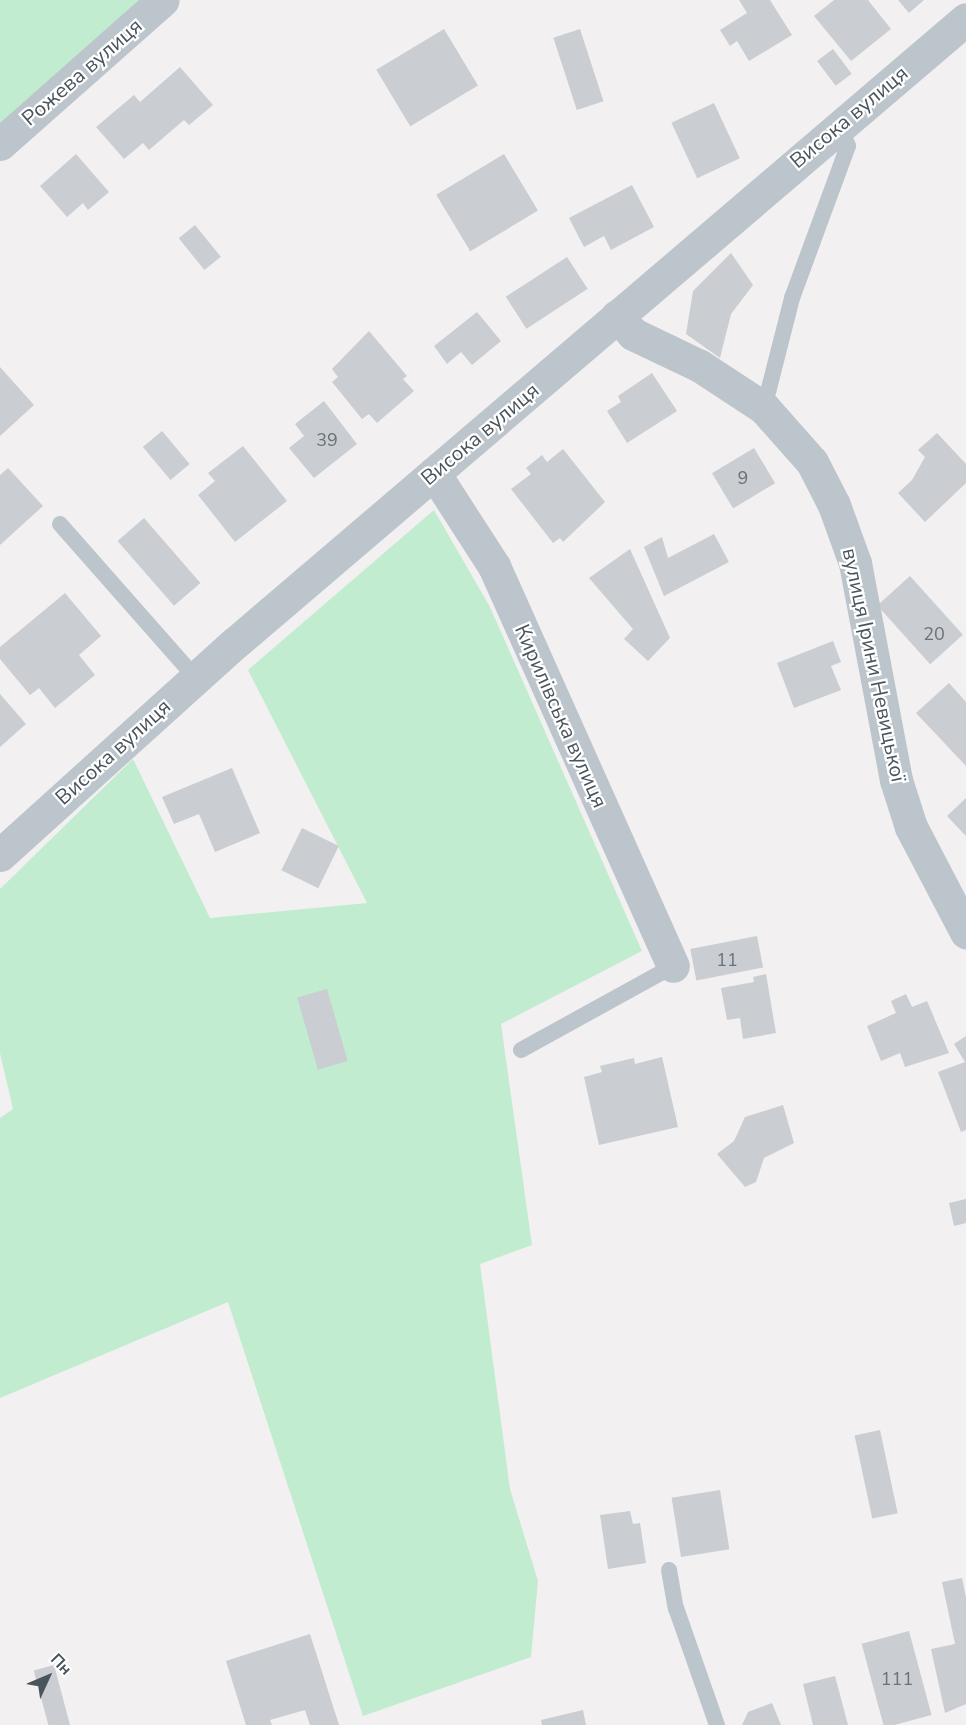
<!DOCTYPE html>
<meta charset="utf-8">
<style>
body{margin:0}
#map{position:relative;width:966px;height:1725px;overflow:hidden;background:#f2f0f0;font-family:"Nunito Sans",sans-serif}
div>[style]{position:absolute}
.green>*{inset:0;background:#c2ecd0}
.building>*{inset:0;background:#cacdd2;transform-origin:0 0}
.service>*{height:16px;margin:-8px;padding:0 8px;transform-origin:8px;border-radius:8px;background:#bdc5cc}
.minor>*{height:33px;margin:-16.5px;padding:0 16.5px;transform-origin:16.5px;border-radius:16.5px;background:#bdc5cc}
span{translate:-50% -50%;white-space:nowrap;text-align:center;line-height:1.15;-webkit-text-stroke:4.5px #fff;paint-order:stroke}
.number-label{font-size:18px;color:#69727a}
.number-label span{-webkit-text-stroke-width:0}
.street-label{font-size:21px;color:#49545c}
.north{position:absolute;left:18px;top:1647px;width:60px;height:60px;-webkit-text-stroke:4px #fff;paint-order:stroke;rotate:46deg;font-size:16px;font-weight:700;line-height:24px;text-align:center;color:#49545c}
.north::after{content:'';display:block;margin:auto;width:21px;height:27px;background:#49545c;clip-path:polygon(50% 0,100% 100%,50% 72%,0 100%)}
</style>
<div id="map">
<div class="green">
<i style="clip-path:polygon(0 0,144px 0,0 124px)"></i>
<i style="clip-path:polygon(434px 510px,490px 607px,642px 951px,501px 1024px,532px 1245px,480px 1264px,510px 1489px,538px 1581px,531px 1657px,363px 1716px,228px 1302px,0 1398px,0 1118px,13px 1109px,0 1053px,0 889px,133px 759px,210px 918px,367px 903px,248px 670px)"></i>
</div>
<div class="building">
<i style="clip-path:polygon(739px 0,770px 0,792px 35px,749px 61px,737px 41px,730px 46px,720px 30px,747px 13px)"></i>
<i style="clip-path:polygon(834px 0,868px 0,891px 29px,851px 61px,814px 16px)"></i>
<i style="clip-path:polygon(898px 0,924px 0,909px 13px)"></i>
<i style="left:444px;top:29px;width:66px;height:79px;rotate:59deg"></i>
<i style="left:580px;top:29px;width:76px;height:28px;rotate:72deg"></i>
<i style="left:833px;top:49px;width:31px;height:20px;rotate:53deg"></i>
<i style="clip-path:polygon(180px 67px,213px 105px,189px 125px,184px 120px,149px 150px,143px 143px,124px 159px,96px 127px,134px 95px,140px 102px)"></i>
<i style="left:714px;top:103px;width:61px;height:47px;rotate:65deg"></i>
<i style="clip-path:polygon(76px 154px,109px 192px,88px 210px,83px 203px,67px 217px,40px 186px)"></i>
<i style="left:504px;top:154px;width:66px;height:79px;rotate:59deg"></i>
<i style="clip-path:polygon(632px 185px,654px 227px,611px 250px,604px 236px,584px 247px,569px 218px)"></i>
<i style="left:195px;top:225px;width:41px;height:21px;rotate:51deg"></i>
<i style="clip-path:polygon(731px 253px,753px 285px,731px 314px,720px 358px,686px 334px,693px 291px)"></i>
<i style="left:567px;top:257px;width:38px;height:73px;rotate:57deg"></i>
<i style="clip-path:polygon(477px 312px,501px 341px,472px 365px,461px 352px,447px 364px,434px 346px)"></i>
<i style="clip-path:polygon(369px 331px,407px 376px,403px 379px,414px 391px,377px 423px,369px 414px,362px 419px,332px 382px,338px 377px,332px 369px)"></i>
<i style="clip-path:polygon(0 367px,34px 405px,0 436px)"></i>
<i style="clip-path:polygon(652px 373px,677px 411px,627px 443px,607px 411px,621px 402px,618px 396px)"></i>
<i style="clip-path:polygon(324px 401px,357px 444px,314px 478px,289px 448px,304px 436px,295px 424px)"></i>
<i style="left:162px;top:431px;width:43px;height:25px;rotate:50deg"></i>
<i style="clip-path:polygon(937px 433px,966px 464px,966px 483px,925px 522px,898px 493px,912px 480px,925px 457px,918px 450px)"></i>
<i style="clip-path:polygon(243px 446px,287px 501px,235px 542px,198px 495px,215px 481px,208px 473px)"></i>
<i style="left:754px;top:448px;width:41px;height:49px;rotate:59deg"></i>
<i style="clip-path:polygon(563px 449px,605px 502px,563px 542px,560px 538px,553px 543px,511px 489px,531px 474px,526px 468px,542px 455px,547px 462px)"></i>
<i style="clip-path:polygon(8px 468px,43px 506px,0 545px,0 475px)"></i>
<i style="left:144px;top:518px;width:86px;height:35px;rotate:49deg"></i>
<i style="clip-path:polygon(714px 534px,729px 562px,664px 596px,644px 547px,662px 537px,668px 558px)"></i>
<i style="clip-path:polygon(630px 549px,670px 638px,648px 661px,624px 639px,633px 629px,589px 578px)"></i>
<i style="left:910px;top:576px;width:79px;height:44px;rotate:48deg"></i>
<i style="clip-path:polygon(65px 593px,101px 636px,79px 655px,95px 675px,55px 708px,39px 688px,30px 695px,0 659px,0 647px)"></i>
<i style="clip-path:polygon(833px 641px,841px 662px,831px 666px,841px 690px,794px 708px,777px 663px)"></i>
<i style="clip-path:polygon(949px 683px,966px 702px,966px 766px,916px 713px)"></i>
<i style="clip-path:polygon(0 694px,26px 724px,0 747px)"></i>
<i style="clip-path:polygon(232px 768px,260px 833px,215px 852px,199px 814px,174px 824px,162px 797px)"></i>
<i style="clip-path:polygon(966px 798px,966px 836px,947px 816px)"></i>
<i style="left:302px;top:828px;width:41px;height:47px;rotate:26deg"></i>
<i style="left:757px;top:936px;width:32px;height:68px;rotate:79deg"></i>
<i style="clip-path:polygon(766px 974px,776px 1033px,743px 1039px,740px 1018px,727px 1020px,721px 988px,754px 982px,753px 977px)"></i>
<i style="left:327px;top:989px;width:75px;height:31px;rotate:74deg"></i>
<i style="clip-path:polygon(906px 994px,912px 1007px,927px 1001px,949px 1053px,905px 1067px,900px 1053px,881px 1061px,867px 1026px,896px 1013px,891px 1001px)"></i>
<i style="clip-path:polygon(966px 1036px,966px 1130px,961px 1132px,938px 1072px,965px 1062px,954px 1044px)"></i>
<i style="clip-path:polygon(662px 1057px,678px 1127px,599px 1145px,584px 1077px,602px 1072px,600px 1066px,634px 1058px,635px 1064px)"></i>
<i style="clip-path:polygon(783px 1105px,794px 1143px,764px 1158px,756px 1182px,745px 1187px,717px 1154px,734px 1141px,745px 1117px)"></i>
<i style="clip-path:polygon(966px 1199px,966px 1223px,954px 1226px,949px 1203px)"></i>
<i style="left:880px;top:1430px;width:85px;height:26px;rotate:78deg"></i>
<i style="left:720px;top:1490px;width:60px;height:49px;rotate:81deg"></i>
<i style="clip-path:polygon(630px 1511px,633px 1524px,640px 1523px,646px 1563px,608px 1569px,600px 1515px)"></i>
<i style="clip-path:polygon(962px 1578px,966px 1597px,966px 1704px,945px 1713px,931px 1649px,955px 1644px,942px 1582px)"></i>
<i style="left:909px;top:1631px;width:87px;height:49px;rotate:75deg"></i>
<i style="clip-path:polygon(310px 1634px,339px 1725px,310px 1725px,305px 1710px,270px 1720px,272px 1725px,246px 1725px,226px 1661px)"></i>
<i style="left:54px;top:1665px;width:62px;height:21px;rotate:75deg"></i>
<i style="clip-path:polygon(835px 1676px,848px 1725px,813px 1725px,803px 1684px)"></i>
<i style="clip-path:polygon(772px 1703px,781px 1725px,742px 1725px,748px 1712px)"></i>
<i style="clip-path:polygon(583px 1710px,586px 1725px,542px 1725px,541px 1720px)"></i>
</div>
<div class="service">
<i style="left:764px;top:408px;width:114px;rotate:-75.7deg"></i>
<i style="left:792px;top:298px;width:162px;rotate:-69.8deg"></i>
<i style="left:848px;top:146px;width:22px;rotate:-111deg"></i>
<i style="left:60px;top:524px;width:205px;rotate:48.6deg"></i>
<i style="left:521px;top:1050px;width:174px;rotate:-28.9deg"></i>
<i style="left:669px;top:1570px;width:39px;rotate:80deg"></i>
<i style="left:676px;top:1608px;width:124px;rotate:70.7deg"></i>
</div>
<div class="minor">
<i style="left:0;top:144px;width:217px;rotate:-41.5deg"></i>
<i style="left:617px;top:316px;width:24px;rotate:48deg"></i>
<i style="left:633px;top:334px;width:74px;rotate:25.5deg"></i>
<i style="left:700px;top:366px;width:77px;rotate:33.3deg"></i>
<i style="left:764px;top:408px;width:72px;rotate:48.4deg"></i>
<i style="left:812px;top:462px;width:48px;rotate:62.9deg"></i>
<i style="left:834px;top:505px;width:62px;rotate:70.1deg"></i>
<i style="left:855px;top:563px;width:221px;rotate:79.3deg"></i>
<i style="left:896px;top:780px;width:49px;rotate:72.3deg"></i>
<i style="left:911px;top:827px;width:119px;rotate:62.4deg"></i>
<i style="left:434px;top:473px;width:111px;rotate:57.2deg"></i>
<i style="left:494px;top:566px;width:438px;rotate:65.9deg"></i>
<i style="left:0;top:855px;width:316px;rotate:-42.1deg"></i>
<i style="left:235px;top:643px;width:961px;rotate:-40.48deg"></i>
</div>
<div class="number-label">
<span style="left:327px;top:440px">39</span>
<span style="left:743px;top:478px">9</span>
<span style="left:934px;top:634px">20</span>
<span style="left:727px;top:960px">11</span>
<span style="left:897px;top:1679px">111</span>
</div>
<div class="street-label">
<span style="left:82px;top:72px;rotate:-41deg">Рожева вулиця</span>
<span style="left:849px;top:117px;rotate:-40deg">Висока вулиця</span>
<span style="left:480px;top:434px;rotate:-40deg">Висока вулиця</span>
<span style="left:874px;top:665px;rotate:78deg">вулиця Ірини Невицької</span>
<span style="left:561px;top:716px;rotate:66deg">Кирилівська вулиця</span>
<span style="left:113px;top:752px;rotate:-42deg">Висока вулиця</span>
</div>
<div class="north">Пн</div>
</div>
